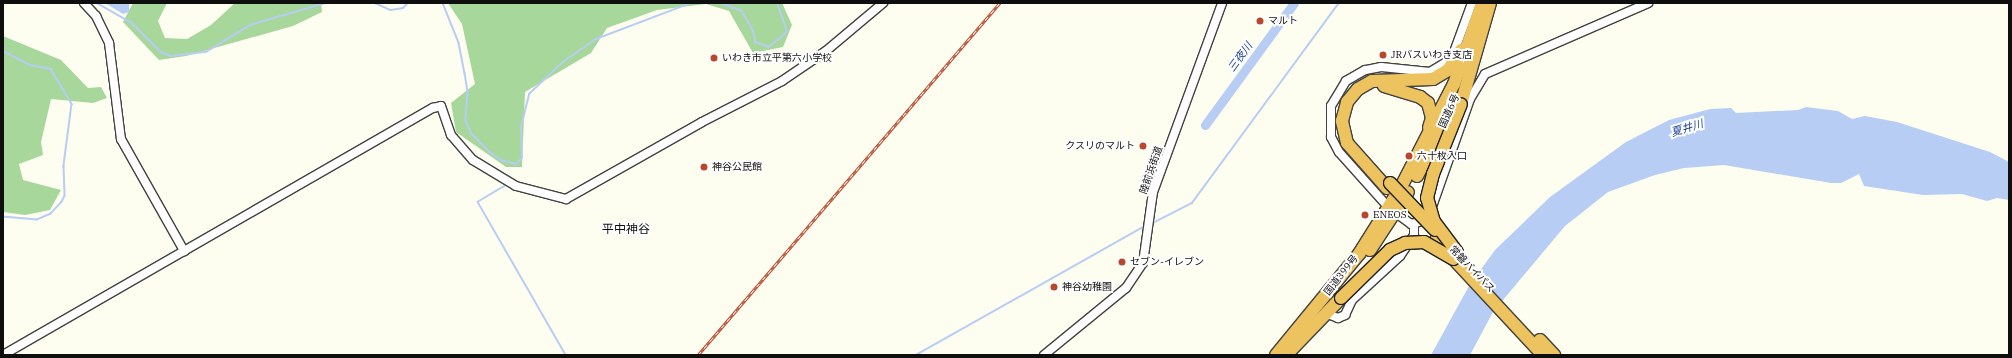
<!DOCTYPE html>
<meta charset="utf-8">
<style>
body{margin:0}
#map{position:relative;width:2012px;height:358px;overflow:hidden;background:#fdfef0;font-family:"IBM Plex Serif","Noto Sans JP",serif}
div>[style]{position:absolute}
.forest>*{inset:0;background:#a7d79b}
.water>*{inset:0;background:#b7cdf3}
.stream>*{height:1.5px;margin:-0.75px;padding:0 0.75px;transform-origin:0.75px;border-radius:0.75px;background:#b7cdf3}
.river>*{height:9px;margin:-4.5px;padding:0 4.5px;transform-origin:4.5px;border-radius:4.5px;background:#b7cdf3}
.roads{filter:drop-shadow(1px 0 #414141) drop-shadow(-1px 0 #414141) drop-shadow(0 1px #414141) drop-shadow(0 -1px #414141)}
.minor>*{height:8px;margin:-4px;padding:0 4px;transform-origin:4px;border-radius:4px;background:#fff}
.highway>*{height:12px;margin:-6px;padding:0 6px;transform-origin:6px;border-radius:6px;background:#edc35f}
.rail>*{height:3px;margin-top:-1.5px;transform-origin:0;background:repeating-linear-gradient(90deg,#fff 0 4.5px,#b7482d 0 9px);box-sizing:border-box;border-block:1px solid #b7482d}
.bridges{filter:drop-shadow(1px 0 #1f1f1f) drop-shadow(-1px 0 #1f1f1f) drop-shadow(0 1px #1f1f1f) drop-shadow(0 -1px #1f1f1f)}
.highway-bridge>*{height:12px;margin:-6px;padding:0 6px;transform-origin:6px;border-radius:6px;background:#edc35f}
.dots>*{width:11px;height:11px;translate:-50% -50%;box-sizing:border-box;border:2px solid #fff;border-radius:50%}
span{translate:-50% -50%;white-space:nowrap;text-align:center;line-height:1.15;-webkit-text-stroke:4px #fff;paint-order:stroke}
.poi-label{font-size:10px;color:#0e0e0e}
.left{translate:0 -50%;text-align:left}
.right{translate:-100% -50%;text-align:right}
.street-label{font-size:10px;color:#0e0e0e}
.water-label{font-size:11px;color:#1d449a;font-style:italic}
.quarter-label{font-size:12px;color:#0e0e0e}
.frame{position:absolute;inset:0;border:4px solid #0e0e0e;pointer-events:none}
</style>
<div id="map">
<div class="forest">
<i style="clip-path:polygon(133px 3px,167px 3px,158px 21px,165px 38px,187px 39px,211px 25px,235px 3px,321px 3px,322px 12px,293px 26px,186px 56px,159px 60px,123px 22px)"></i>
<i style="clip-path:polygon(448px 3px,782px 3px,792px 25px,783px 47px,753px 53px,729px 11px,706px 4px,657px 10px,607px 28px,591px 53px,525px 92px,522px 167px,506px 167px,456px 132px,451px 103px,475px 84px,462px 24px)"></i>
<i style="clip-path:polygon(3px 36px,61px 60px,88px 88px,101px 87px,107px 98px,93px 103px,51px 99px,41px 142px,43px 155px,19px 164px,23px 180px,61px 190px,50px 210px,25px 215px,3px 212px)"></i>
</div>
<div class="water">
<i style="clip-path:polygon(105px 3px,129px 3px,129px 12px,123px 14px)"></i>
<i style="clip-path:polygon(1806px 107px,1838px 111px,1852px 119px,1865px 116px,1897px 122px,1990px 152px,2009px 162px,2009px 200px,1997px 198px,1987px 201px,1962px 194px,1923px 195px,1864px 186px,1859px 174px,1841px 183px,1831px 183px,1724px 165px,1684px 168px,1655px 175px,1608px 192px,1565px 226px,1493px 312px,1470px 355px,1431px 355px,1469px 286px,1495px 250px,1550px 197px,1626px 142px,1669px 120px,1710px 109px,1731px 108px,1736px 113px,1798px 110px)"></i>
</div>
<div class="stream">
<i style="left:97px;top:3px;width:40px;rotate:29.7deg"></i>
<i style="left:132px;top:23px;width:41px;rotate:45deg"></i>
<i style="left:161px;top:52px;width:11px;rotate:22deg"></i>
<i style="left:171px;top:56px;width:35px;rotate:-7deg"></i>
<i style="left:206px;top:52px;width:52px;rotate:-31.5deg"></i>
<i style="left:250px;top:25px;width:78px;rotate:-16.3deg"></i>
<i style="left:375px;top:3px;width:17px;rotate:24deg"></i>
<i style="left:391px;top:10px;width:12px;rotate:-9deg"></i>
<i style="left:403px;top:8px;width:7px;rotate:-45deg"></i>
<i style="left:443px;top:3px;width:43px;rotate:68.2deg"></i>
<i style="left:459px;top:43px;width:31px;rotate:79deg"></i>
<i style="left:465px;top:73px;width:18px;rotate:81deg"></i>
<i style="left:468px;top:91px;width:30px;rotate:94deg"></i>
<i style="left:466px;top:121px;width:14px;rotate:65deg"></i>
<i style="left:472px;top:134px;width:25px;rotate:45deg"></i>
<i style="left:490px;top:152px;width:14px;rotate:36deg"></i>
<i style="left:501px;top:160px;width:16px;rotate:15deg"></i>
<i style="left:516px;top:164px;width:8px;rotate:-45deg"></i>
<i style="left:522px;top:158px;width:31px;rotate:-92deg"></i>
<i style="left:521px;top:127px;width:34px;rotate:-76deg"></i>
<i style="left:529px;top:94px;width:47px;rotate:-43.3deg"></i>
<i style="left:563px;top:62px;width:40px;rotate:-34.9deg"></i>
<i style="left:596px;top:39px;width:102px;rotate:-20.8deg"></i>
<i style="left:721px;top:3px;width:22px;rotate:21deg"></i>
<i style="left:742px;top:11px;width:22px;rotate:60deg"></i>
<i style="left:753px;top:30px;width:12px;rotate:76deg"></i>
<i style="left:756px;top:42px;width:14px;rotate:21deg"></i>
<i style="left:769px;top:47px;width:23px;rotate:-40deg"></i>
<i style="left:787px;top:32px;width:31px;rotate:-109deg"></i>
<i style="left:3px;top:51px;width:30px;rotate:27deg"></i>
<i style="left:30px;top:65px;width:21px;rotate:11deg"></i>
<i style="left:51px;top:69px;width:41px;rotate:59deg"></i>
<i style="left:72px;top:104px;width:63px;rotate:97.4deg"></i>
<i style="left:64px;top:166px;width:30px;rotate:88deg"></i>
<i style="left:65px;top:196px;width:7px;rotate:117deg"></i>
<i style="left:62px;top:202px;width:16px;rotate:133deg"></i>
<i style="left:51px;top:214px;width:15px;rotate:157deg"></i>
<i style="left:37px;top:220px;width:34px;rotate:-175deg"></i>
<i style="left:505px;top:186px;width:31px;rotate:149deg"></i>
<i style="left:478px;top:202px;width:177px;rotate:60.1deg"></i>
<i style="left:1153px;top:223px;width:44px;rotate:-27.1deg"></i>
<i style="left:1192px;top:203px;width:248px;rotate:-53.7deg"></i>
<i style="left:916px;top:355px;width:263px;rotate:-29.4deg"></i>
</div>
<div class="river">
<i style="left:1205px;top:125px;width:151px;rotate:-53.9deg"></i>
</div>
<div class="roads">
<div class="minor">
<i style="left:84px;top:3px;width:18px;rotate:47deg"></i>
<i style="left:96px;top:16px;width:30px;rotate:64deg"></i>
<i style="left:109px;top:43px;width:97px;rotate:82.9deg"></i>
<i style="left:121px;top:139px;width:129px;rotate:60.6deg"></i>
<i style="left:1472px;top:3px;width:52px;rotate:110.2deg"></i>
<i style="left:1454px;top:52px;width:14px;rotate:129deg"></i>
<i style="left:1445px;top:63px;width:17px;rotate:149deg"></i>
<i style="left:1430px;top:72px;width:49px;rotate:-174.2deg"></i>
<i style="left:1381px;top:67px;width:16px;rotate:169deg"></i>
<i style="left:1365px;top:70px;width:22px;rotate:150deg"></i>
<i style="left:1346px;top:81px;width:29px;rotate:121deg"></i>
<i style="left:1331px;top:106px;width:31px;rotate:90deg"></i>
<i style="left:1331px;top:137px;width:17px;rotate:62deg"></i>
<i style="left:1339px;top:152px;width:75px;rotate:48.2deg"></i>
<i style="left:1389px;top:208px;width:27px;rotate:36deg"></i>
<i style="left:1411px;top:224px;width:12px;rotate:-14deg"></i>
<i style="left:1423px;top:221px;width:20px;rotate:-60deg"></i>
<i style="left:1433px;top:204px;width:111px;rotate:-70.6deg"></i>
<i style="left:1470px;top:99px;width:29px;rotate:-59deg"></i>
<i style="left:1485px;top:74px;width:178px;rotate:-23.5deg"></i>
<i style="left:1323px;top:316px;width:5px;rotate:-22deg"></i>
<i style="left:1328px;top:314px;width:11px;rotate:22deg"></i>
<i style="left:1338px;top:318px;width:8px;rotate:-23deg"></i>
<i style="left:1345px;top:315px;width:17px;rotate:-65deg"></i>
<i style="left:1352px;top:300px;width:65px;rotate:-42.5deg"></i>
<i style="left:1400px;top:256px;width:25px;rotate:-56deg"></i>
<i style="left:1414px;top:235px;width:10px;rotate:-90deg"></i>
<i style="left:3px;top:355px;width:496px;rotate:-29.9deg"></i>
<i style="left:433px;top:108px;width:8px;rotate:-14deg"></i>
<i style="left:441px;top:106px;width:31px;rotate:71deg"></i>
<i style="left:451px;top:135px;width:33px;rotate:49deg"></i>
<i style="left:473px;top:160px;width:50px;rotate:31.2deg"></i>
<i style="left:516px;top:186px;width:52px;rotate:14.6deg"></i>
<i style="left:566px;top:199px;width:156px;rotate:-29.5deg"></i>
<i style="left:702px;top:122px;width:90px;rotate:-27.1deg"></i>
<i style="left:782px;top:81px;width:53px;rotate:-34.3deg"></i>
<i style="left:826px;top:51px;width:75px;rotate:-40.1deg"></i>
<i style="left:1044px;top:355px;width:106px;rotate:-39.3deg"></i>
<i style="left:1126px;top:288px;width:30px;rotate:-56deg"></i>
<i style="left:1143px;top:263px;width:72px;rotate:-82deg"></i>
<i style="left:1153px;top:192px;width:201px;rotate:-69.9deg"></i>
</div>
<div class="highway">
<i style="left:1384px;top:86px;width:38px;rotate:17deg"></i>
<i style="left:1420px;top:97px;width:10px;rotate:37deg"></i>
<i style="left:1428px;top:103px;width:16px;rotate:75deg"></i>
<i style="left:1432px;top:118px;width:10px;rotate:107deg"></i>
<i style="left:1461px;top:104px;width:105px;rotate:-74deg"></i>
<i style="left:1417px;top:176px;width:54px;rotate:-62.5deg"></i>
<i style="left:1387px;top:188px;width:60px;rotate:-131.6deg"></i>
<i style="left:1347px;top:143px;width:23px;rotate:-103deg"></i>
<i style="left:1342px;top:121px;width:20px;rotate:-75deg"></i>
<i style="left:1347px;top:102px;width:17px;rotate:-50deg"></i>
<i style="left:1358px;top:89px;width:16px;rotate:-30deg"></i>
<i style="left:1372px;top:81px;width:61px;rotate:-1.9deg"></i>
<i style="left:1433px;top:79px;width:17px;rotate:-31deg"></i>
<i style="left:1448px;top:70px;width:24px;rotate:-57deg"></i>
<i style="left:1436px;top:240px;width:157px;rotate:47.1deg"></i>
<i style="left:1370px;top:250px;width:69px;rotate:-56.8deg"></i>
<i style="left:1540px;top:340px;width:21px;rotate:47deg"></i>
<i style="left:1288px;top:353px;width:76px;rotate:-46.1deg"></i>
<i style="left:1276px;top:355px;width:131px;rotate:-50.6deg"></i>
<i style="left:1359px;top:254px;width:79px;rotate:-57.9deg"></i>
<i style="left:1401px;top:187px;width:116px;rotate:-62.8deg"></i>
<i style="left:1454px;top:84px;width:86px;rotate:-70.9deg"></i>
</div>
</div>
<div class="rail">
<i style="left:698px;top:355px;width:464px;rotate:-49.4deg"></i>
</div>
<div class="bridges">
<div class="highway-bridge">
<i style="left:1390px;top:183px;width:65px;rotate:46.2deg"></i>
<i style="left:1457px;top:252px;width:38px;rotate:-127deg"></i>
<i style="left:1434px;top:222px;width:25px;rotate:-106deg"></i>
<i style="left:1427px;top:198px;width:25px;rotate:-76deg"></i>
<i style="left:1433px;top:174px;width:75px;rotate:-68.2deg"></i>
<i style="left:1341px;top:298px;width:69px;rotate:-44.4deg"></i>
<i style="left:1390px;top:250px;width:17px;rotate:-25deg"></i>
<i style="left:1405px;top:243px;width:19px;rotate:-3deg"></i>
<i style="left:1424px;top:242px;width:34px;rotate:30deg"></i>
</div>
</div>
<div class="dots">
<i style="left:1260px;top:21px;background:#b7482d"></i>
<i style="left:1383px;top:55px;background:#b7482d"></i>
<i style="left:714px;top:58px;background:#b7482d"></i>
<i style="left:1143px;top:146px;background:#b7482d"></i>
<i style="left:1409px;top:156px;background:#b7482d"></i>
<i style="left:704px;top:167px;background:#b7482d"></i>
<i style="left:1365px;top:215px;background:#b7482d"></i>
<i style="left:1122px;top:262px;background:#b7482d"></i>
<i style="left:1054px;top:287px;background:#b7482d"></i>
</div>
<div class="poi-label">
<span class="left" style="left:1268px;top:21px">マルト</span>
<span class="left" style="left:1391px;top:55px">JRバスいわき支店</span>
<span class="left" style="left:722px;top:58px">いわき市立平第六小学校</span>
<span class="right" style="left:1135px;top:146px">クスリのマルト</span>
<span class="left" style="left:1417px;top:156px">六十枚入口</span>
<span class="left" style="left:712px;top:167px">神谷公民館</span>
<span class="left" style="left:1373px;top:215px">ENEOS</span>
<span class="left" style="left:1130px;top:262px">セブン-イレブン</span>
<span class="left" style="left:1062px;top:287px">神谷幼稚園</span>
</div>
<div class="street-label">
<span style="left:1449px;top:111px;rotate:-66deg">国道6号</span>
<span style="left:1151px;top:170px;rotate:-71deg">陸前浜街道</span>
<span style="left:1472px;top:269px;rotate:46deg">常磐バイパス</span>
<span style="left:1341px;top:275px;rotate:-52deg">国道399号</span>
</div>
<div class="water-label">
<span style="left:1240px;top:57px;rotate:-54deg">三夜川</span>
<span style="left:1687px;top:128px;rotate:-17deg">夏井川</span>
</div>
<div class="quarter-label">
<span style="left:626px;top:229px">平中神谷</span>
</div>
<div class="frame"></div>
</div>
